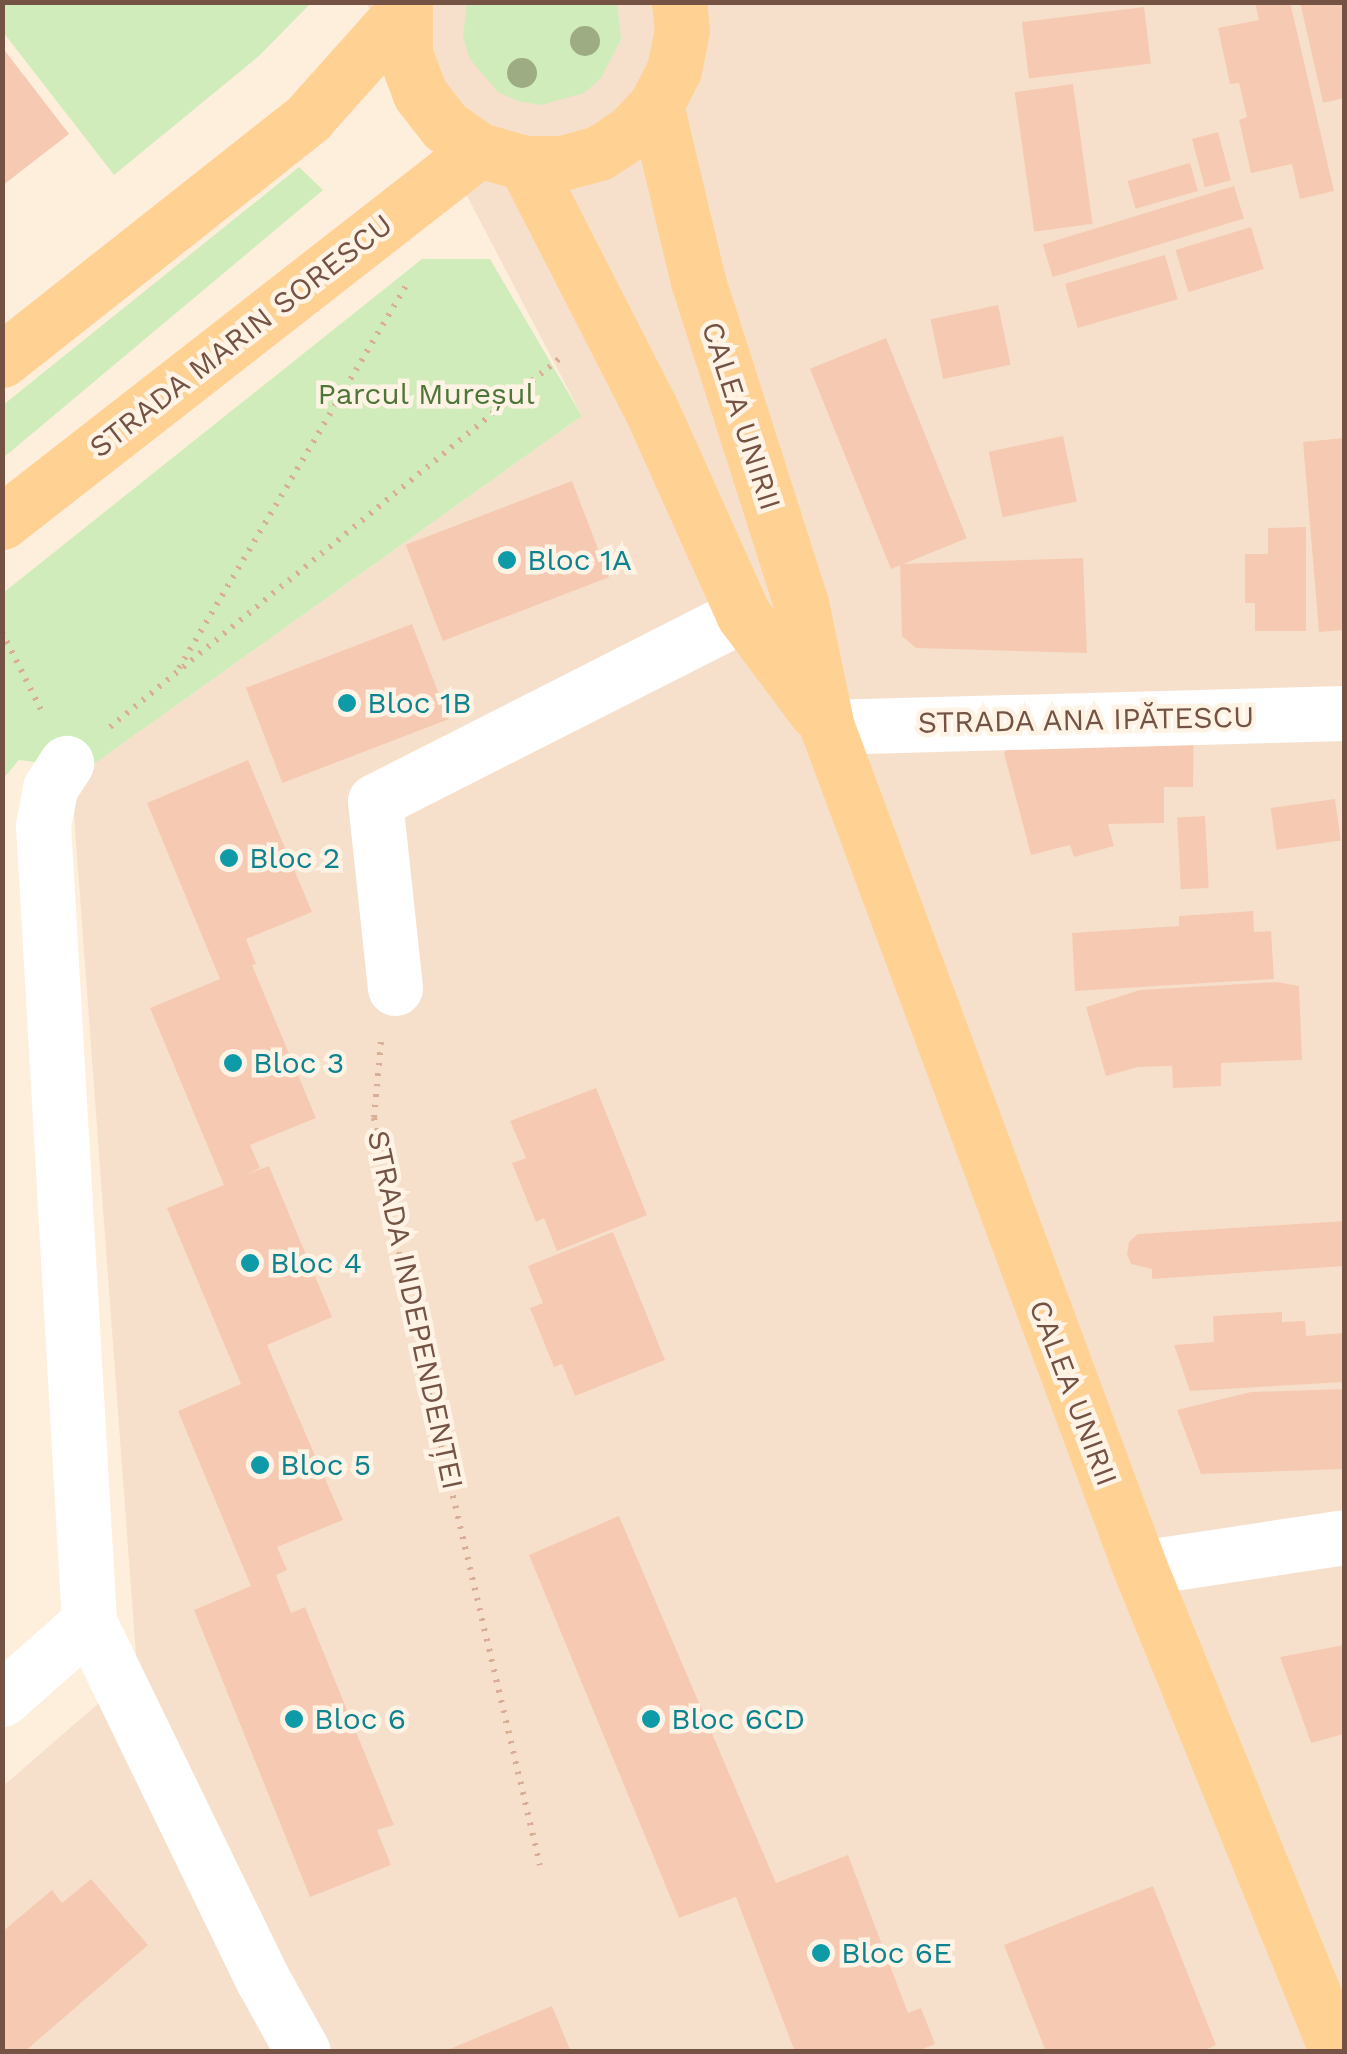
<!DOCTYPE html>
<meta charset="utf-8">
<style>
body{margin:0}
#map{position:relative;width:1347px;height:2054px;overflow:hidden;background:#feefdd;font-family:"Work Sans",sans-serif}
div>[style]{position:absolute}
.residential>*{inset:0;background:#f6e0cb}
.green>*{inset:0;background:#d1ecbb}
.building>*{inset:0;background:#f6cab2;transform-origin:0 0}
.path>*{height:6px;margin-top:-3px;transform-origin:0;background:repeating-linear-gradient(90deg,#daad96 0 2.5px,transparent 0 10.5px)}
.minor>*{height:55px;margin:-27.5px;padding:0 27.5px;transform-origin:27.5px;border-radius:27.5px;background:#fff}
.major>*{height:55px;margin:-27.5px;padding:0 27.5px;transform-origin:27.5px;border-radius:27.5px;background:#ffd193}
.trees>*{width:30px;height:30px;margin:-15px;border-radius:50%;background:#9dac83}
.dots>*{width:28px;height:28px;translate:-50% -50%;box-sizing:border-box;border:5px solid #fff3e5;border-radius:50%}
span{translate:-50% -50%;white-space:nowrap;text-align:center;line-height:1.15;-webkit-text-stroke:9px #fff3e5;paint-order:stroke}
.street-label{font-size:30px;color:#755344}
.park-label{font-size:30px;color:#4e7639}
.culture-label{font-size:30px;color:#0d838f}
.left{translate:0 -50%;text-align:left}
.frame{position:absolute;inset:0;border:5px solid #755344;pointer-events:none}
</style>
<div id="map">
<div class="residential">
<i style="clip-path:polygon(366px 3px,1344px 3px,1344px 2051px,3px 2051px,2px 1787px,137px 1670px,73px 802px,87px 769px,582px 416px)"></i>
</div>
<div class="green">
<i style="clip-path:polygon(7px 3px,7px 2px,311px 3px,259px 56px,114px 175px,3px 32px,3px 7px)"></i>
<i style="clip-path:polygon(467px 3px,617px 3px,621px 39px,601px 78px,584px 93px,541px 105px,518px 101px,498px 92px,469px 58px,463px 36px)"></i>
<i style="clip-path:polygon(299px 167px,323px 190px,3px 458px,3px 405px)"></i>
<i style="clip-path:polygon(422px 259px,490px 259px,582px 416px,87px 769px,19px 760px,3px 779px,3px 593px)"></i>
</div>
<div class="building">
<i style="clip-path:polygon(1255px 2px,1290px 2px,1334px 191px,1300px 199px,1292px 164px,1251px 173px,1239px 120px,1247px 117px,1239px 83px,1230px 84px,1218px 28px,1259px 20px)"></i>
<i style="clip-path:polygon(1300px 2px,1344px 2px,1344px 98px,1323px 103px)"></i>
<i style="left:1144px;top:7px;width:57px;height:123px;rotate:83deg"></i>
<i style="clip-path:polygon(2px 47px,69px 134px,2px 186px)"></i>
<i style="left:1073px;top:84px;width:141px;height:59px;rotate:82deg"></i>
<i style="left:1218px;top:132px;width:50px;height:27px;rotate:75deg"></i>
<i style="left:1190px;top:163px;width:29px;height:65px;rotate:74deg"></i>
<i style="left:1234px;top:186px;width:34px;height:200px;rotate:73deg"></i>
<i style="left:1251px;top:227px;width:44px;height:79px;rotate:73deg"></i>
<i style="left:1165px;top:255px;width:46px;height:104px;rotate:74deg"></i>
<i style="left:998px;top:305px;width:61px;height:69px;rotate:78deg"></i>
<i style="left:886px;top:338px;width:216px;height:82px;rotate:68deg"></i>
<i style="left:1063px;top:436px;width:67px;height:76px;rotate:78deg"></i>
<i style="clip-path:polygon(1344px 438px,1344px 630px,1319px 632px,1303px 442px)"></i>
<i style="left:572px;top:481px;width:103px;height:178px;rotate:69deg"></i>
<i style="clip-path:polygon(1306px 527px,1306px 631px,1255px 631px,1255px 603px,1245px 603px,1245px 554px,1268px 554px,1268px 528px)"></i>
<i style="clip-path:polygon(1083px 558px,1087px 653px,916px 648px,902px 636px,900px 564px)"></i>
<i style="left:412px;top:624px;width:102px;height:178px;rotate:69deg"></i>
<i style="clip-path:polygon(1033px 722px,1194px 723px,1193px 787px,1164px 787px,1164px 823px,1108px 824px,1114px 846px,1074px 857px,1070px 845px,1031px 855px,1004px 753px)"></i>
<i style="clip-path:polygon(248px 760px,312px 912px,246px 939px,256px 964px,252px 965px,316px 1118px,250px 1145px,260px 1168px,243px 1176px,269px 1166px,332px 1317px,267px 1345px,343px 1520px,277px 1547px,287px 1570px,276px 1575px,291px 1613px,305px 1607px,394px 1825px,377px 1830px,391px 1865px,310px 1897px,194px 1610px,251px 1586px,178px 1411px,241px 1384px,167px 1208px,224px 1185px,150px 1008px,220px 979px,147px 803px)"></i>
<i style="left:1335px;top:799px;width:42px;height:65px;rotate:82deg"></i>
<i style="left:1205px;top:816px;width:72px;height:28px;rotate:87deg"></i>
<i style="clip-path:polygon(1253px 911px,1254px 932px,1271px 931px,1274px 979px,1075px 991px,1072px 933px,1179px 926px,1179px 916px)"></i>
<i style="clip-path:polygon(1277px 982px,1299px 986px,1302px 1060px,1221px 1063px,1221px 1086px,1173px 1088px,1172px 1066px,1138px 1067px,1106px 1076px,1086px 1007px,1140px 990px)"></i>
<i style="clip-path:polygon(596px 1088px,647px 1215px,557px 1251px,544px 1218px,536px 1222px,512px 1163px,526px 1158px,510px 1121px)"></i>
<i style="clip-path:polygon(1344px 1221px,1344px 1266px,1152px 1279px,1152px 1269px,1131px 1264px,1127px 1254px,1129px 1242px,1138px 1234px)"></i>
<i style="clip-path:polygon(613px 1232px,665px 1360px,575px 1396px,562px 1364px,554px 1367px,530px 1308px,543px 1303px,528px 1266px)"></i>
<i style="clip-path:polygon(1282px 1312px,1282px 1322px,1305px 1321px,1306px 1336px,1344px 1333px,1344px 1382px,1190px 1391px,1174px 1345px,1214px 1342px,1213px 1316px)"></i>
<i style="clip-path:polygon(1344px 1389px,1344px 1469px,1201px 1474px,1177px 1410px,1251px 1392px)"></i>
<i style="clip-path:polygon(619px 1516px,776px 1883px,848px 1855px,908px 2013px,921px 2008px,935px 2044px,916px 2052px,795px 2052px,736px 1897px,679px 1918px,529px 1555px)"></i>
<i style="clip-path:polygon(1344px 1645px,1344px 1734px,1311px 1743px,1280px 1657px)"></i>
<i style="clip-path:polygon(91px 1879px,148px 1945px,24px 2052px,2px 2052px,2px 1932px,52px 1890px,62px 1903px)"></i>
<i style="clip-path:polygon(1153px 1886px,1216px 2045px,1201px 2052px,1046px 2052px,1004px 1945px)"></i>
<i style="clip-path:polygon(552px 2006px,571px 2052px,445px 2052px,445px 2051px)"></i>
</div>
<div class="path">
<i style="left:2px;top:632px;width:89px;rotate:63.4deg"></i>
<i style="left:179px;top:668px;width:448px;rotate:-59.3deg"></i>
<i style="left:110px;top:727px;width:582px;rotate:-39.35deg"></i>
<i style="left:381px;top:1042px;width:76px;rotate:95.3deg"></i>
<i style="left:374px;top:1118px;width:208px;rotate:79.4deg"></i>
<i style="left:412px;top:1322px;width:558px;rotate:76.74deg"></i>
</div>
<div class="minor">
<i style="left:827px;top:727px;width:517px;rotate:-1.55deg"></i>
<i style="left:395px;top:988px;width:188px;rotate:-96.1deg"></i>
<i style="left:375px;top:801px;width:413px;rotate:-26.9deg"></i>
<i style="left:1140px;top:1568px;width:206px;rotate:-8.6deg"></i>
<i style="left:89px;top:1622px;width:398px;rotate:64.1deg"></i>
<i style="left:263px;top:1980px;width:82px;rotate:60.9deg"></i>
<i style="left:2px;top:1699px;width:116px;rotate:-41.5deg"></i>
<i style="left:89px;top:1622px;width:798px;rotate:-93.3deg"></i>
<i style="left:43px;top:825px;width:38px;rotate:-79deg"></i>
<i style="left:50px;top:788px;width:30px;rotate:-57deg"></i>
</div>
<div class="major">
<i style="left:405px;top:2px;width:52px;rotate:90deg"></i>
<i style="left:405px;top:54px;width:43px;rotate:69.4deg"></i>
<i style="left:420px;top:94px;width:41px;rotate:52deg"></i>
<i style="left:445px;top:126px;width:42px;rotate:35.2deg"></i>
<i style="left:479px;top:150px;width:48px;rotate:15.8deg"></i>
<i style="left:525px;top:163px;width:37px"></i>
<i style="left:562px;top:163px;width:38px;rotate:-15deg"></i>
<i style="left:599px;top:153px;width:37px;rotate:-33deg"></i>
<i style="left:630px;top:133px;width:38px;rotate:-47deg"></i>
<i style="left:656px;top:105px;width:39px;rotate:-63deg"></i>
<i style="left:674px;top:70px;width:41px;rotate:-78.7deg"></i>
<i style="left:682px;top:30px;width:28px;rotate:-96deg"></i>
<i style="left:656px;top:105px;width:181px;rotate:76.6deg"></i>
<i style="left:698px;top:281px;width:338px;rotate:72.3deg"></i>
<i style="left:801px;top:603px;width:127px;rotate:78.2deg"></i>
<i style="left:827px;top:727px;width:897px;rotate:69.59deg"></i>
<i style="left:1140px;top:1568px;width:523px;rotate:67.85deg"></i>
<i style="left:525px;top:163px;width:276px;rotate:62.9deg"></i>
<i style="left:651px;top:409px;width:225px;rotate:65.8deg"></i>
<i style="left:743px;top:614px;width:122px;rotate:53.3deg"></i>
<i style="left:2px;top:360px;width:390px;rotate:-38.3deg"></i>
<i style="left:308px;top:118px;width:141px;rotate:-48.2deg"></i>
<i style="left:2px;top:522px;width:605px;rotate:-37.95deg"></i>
</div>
<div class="trees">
<i style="left:585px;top:41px"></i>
<i style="left:522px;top:73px"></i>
</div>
<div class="dots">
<i style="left:507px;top:560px;background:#0f9aa8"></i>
<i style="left:347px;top:703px;background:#0f9aa8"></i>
<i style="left:229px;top:858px;background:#0f9aa8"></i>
<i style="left:233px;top:1063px;background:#0f9aa8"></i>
<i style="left:250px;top:1263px;background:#0f9aa8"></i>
<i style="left:260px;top:1465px;background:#0f9aa8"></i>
<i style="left:294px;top:1719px;background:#0f9aa8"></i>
<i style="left:651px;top:1719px;background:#0f9aa8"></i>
<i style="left:821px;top:1953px;background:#0f9aa8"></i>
</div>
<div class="street-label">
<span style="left:241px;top:336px;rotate:-38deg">STRADA MARIN SORESCU</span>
<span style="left:741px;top:416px;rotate:72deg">CALEA UNIRII</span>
<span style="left:1086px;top:720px;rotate:-1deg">STRADA ANA IPĂTESCU</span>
<span style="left:415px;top:1310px;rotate:78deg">STRADA INDEPENDENȚEI</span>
<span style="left:1073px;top:1393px;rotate:69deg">CALEA UNIRII</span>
</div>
<div class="park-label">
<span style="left:426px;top:394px">Parcul Mureșul</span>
</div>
<div class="culture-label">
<span class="left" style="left:527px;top:560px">Bloc 1A</span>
<span class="left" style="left:367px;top:703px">Bloc 1B</span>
<span class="left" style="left:249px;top:858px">Bloc 2</span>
<span class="left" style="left:253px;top:1063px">Bloc 3</span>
<span class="left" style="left:270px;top:1263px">Bloc 4</span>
<span class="left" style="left:280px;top:1465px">Bloc 5</span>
<span class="left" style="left:314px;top:1719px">Bloc 6</span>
<span class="left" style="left:671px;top:1719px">Bloc 6CD</span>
<span class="left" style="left:841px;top:1953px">Bloc 6E</span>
</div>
<div class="frame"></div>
</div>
